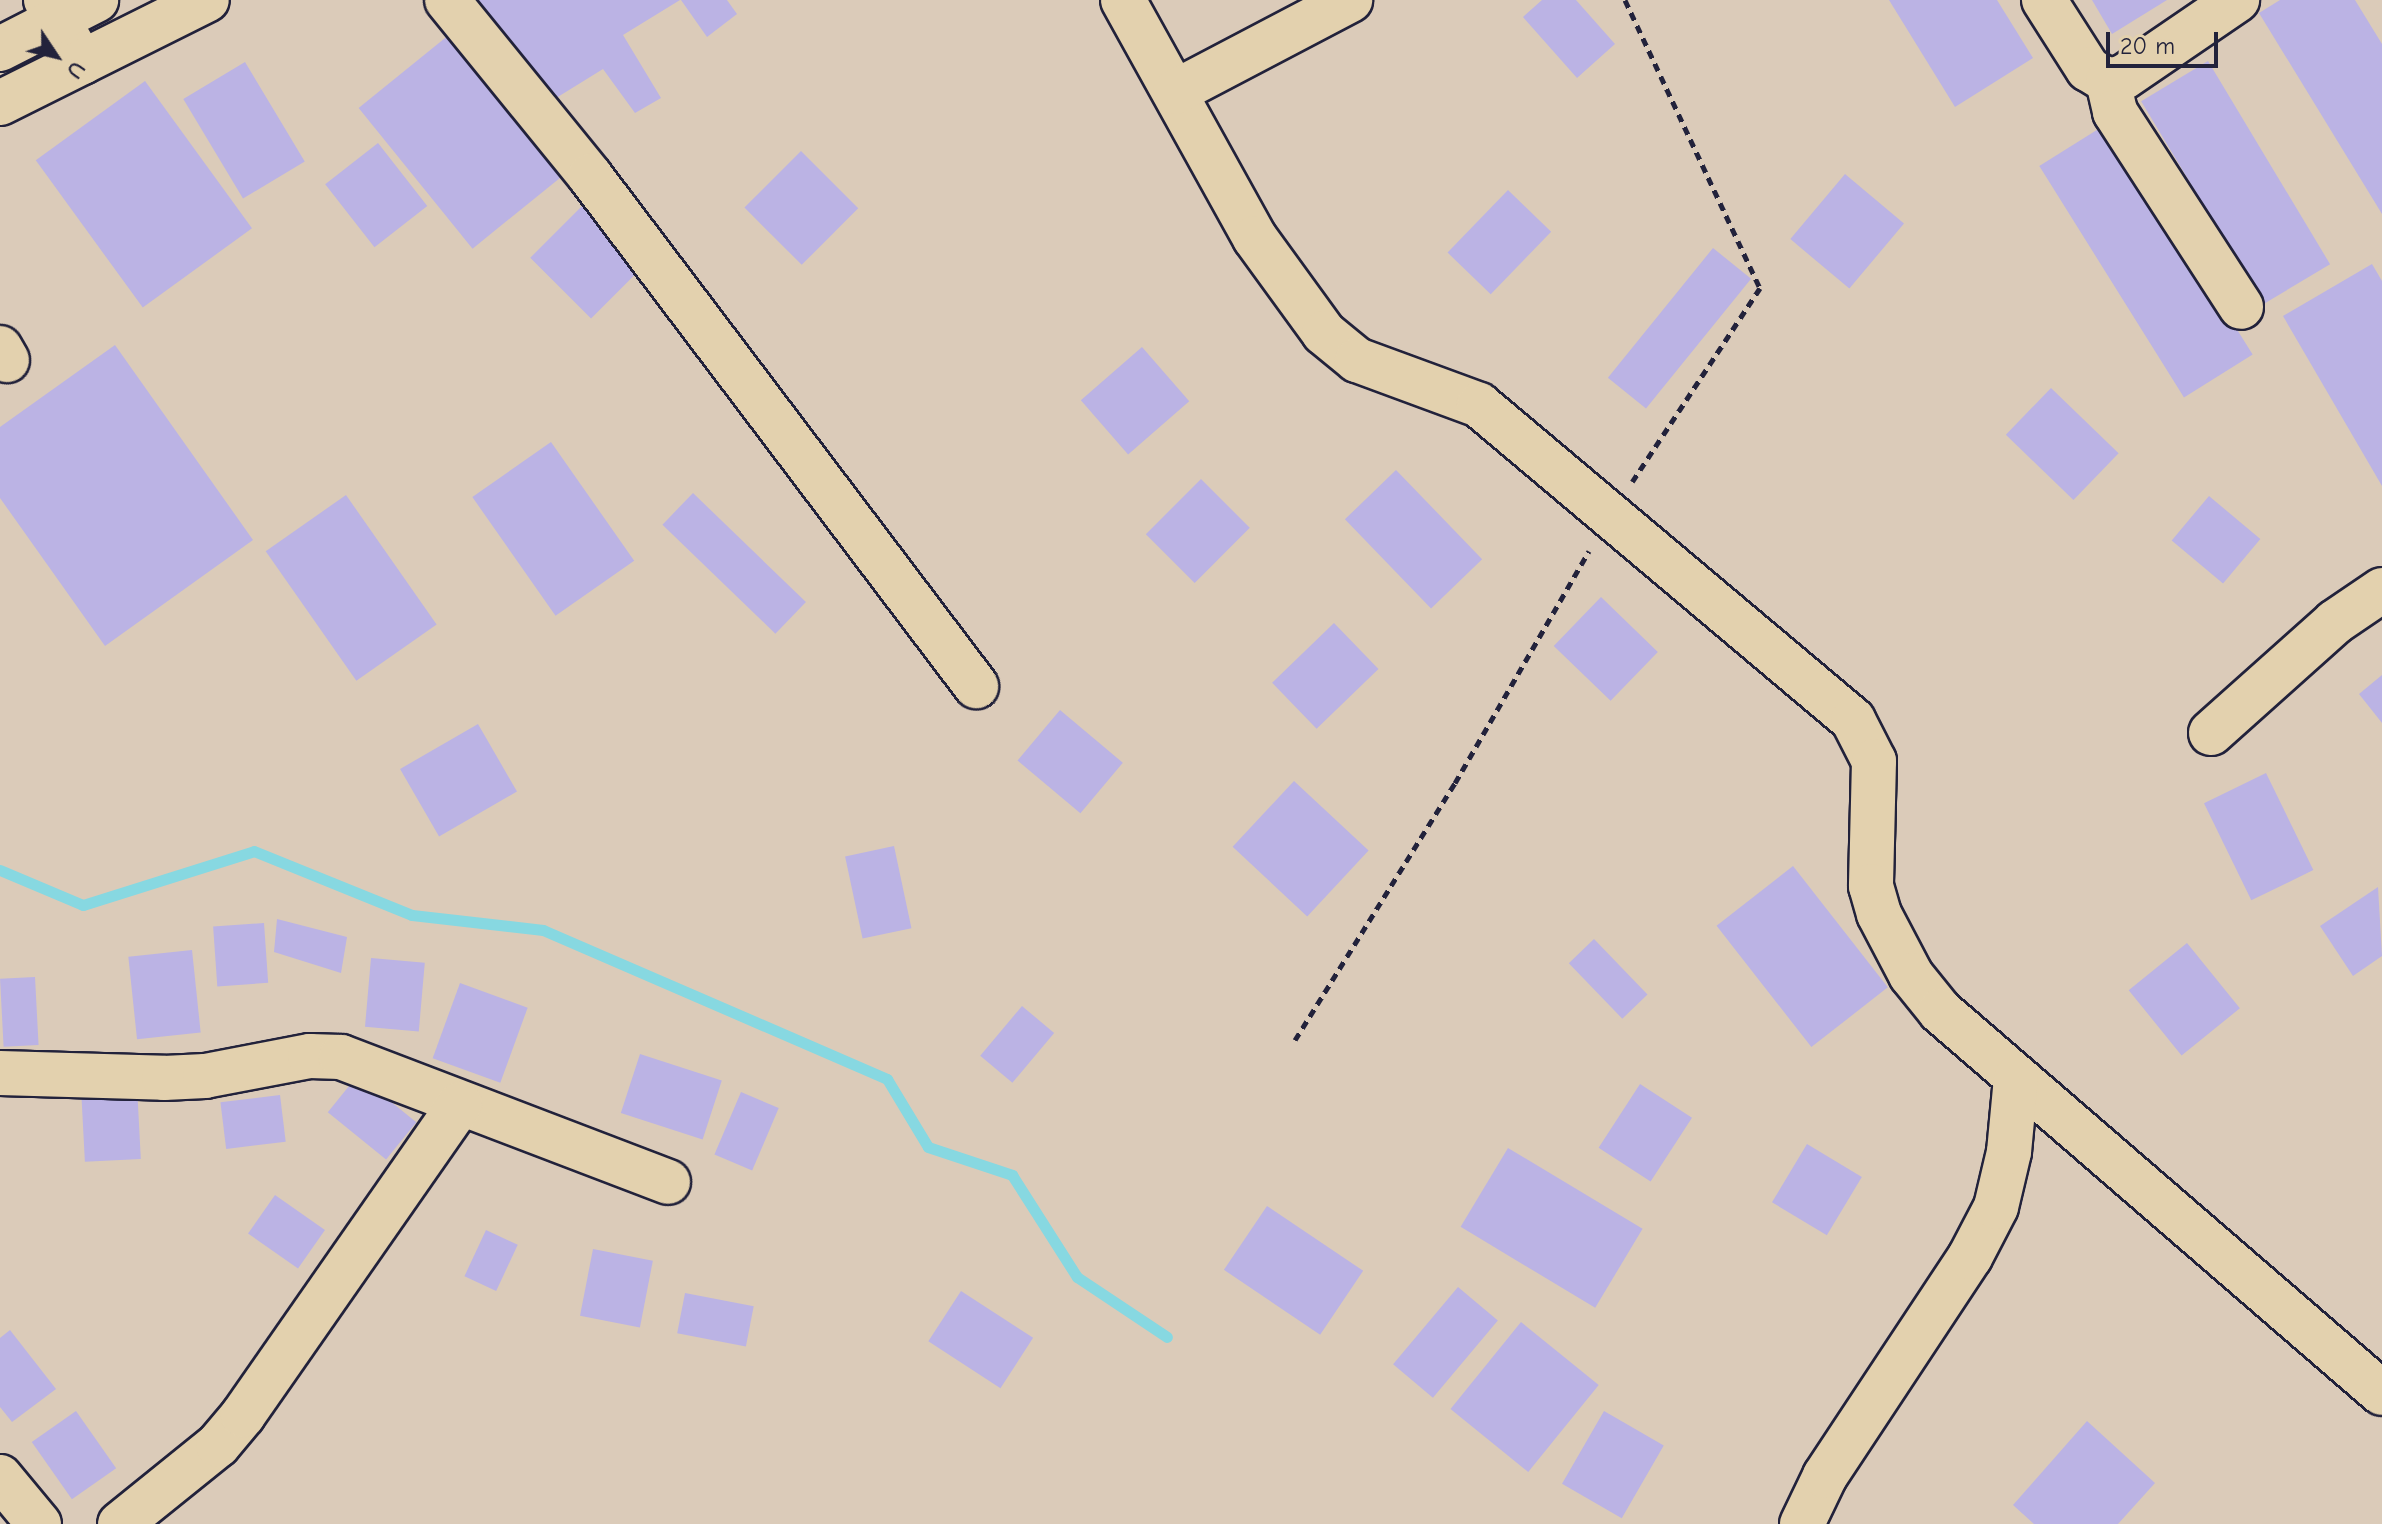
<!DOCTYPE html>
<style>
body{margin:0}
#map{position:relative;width:2382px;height:1524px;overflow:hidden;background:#dbcbb9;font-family:"Comic Neue",sans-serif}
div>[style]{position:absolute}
.stream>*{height:11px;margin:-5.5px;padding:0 5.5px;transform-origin:5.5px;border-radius:5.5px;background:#87d8e1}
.building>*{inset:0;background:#bbb3e4;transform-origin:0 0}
.path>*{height:5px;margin-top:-2.5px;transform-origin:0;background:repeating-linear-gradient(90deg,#22223b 0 8px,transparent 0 14px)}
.roads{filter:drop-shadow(2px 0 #22223b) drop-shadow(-2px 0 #22223b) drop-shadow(0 2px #22223b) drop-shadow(0 -2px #22223b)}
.minor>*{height:44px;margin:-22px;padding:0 22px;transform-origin:22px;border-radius:22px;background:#e3d1ae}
.highway>*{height:44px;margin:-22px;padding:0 22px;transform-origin:22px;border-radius:22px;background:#e3d1ae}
span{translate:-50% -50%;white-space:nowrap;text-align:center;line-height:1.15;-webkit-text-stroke:8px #e3d1ae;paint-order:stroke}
.north{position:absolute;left:16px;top:16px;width:80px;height:80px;-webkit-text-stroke:6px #e3d1ae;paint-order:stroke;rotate:125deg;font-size:22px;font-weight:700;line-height:32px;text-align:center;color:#22223b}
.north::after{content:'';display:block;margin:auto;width:28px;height:36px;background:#22223b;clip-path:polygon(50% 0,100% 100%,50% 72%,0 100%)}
.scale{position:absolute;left:2106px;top:32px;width:112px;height:36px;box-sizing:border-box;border:4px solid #22223b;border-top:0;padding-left:10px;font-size:24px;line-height:28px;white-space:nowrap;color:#22223b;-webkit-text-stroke:6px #e3d1ae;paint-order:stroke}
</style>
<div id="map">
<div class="stream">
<i style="left:0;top:870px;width:90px;rotate:22.9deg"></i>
<i style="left:83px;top:905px;width:179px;rotate:-17.5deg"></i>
<i style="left:254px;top:851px;width:170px;rotate:22.1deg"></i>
<i style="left:412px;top:915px;width:132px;rotate:6.5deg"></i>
<i style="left:543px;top:930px;width:375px;rotate:23.4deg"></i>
<i style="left:887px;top:1079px;width:79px;rotate:58.9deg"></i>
<i style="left:928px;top:1147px;width:89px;rotate:18.4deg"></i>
<i style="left:1012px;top:1175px;width:121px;rotate:57.5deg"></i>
<i style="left:1077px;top:1277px;width:108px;rotate:33.7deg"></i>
</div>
<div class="building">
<i style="clip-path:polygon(464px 0,680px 0,623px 35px,661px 98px,635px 113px,603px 69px,548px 103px)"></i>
<i style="clip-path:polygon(681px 0,727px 0,737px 14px,707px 37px)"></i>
<i style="clip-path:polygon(1542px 0,1576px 0,1615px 44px,1577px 78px,1523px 17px)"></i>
<i style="clip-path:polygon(1889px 0,1997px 0,2033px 58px,1955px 107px)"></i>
<i style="clip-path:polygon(2092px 0,2167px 0,2112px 34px)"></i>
<i style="clip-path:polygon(2280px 0,2355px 0,2382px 44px,2382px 214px,2259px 13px)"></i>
<i style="left:455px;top:30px;width:181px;height:124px;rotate:51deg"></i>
<i style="left:2208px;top:61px;width:237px;height:78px;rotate:59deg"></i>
<i style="left:245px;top:62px;width:116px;height:72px;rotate:59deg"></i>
<i style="left:145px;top:81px;width:182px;height:135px;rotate:54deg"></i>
<i style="left:2108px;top:123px;width:273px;height:81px;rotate:58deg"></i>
<i style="left:378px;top:143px;width:80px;height:67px;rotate:52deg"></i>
<i style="left:801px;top:151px;width:81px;height:80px;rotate:45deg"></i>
<i style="left:1845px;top:174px;width:77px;height:85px;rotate:40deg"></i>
<i style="left:1508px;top:190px;width:60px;height:87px;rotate:44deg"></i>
<i style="left:584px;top:204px;width:86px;height:76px;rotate:45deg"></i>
<i style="left:1713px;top:248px;width:49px;height:167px;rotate:39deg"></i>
<i style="clip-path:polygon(2372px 264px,2382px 281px,2382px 486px,2283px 316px)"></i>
<i style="clip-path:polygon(115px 345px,253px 540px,105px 646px,0 498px,0 427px)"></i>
<i style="left:1142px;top:347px;width:72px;height:81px;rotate:49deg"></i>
<i style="left:2051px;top:388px;width:94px;height:65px;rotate:44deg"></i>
<i style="left:551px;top:442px;width:145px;height:96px;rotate:55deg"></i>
<i style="left:1396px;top:470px;width:124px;height:71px;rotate:46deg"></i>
<i style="left:1201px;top:479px;width:69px;height:78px;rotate:45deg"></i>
<i style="left:693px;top:493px;width:157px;height:44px;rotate:44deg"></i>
<i style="left:346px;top:495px;width:158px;height:98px;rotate:55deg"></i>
<i style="left:2209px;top:496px;width:67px;height:58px;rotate:40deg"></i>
<i style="left:1601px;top:597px;width:79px;height:68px;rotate:44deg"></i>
<i style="left:1334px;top:623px;width:64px;height:86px;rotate:46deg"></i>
<i style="clip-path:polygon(2382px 675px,2382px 723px,2359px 694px)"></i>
<i style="left:1060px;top:710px;width:82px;height:66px;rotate:40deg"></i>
<i style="left:478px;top:724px;width:78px;height:90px;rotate:60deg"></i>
<i style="left:2266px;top:773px;width:108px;height:69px;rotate:64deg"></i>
<i style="left:1294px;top:781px;width:102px;height:90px;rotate:43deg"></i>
<i style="left:894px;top:846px;width:84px;height:50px;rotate:78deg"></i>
<i style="left:1793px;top:866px;width:154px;height:97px;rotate:52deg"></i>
<i style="clip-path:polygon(2378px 887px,2382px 956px,2353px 976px,2320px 926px)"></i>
<i style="clip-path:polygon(277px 919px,347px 937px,341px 973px,274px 952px)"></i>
<i style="left:264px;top:923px;width:60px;height:51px;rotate:86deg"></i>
<i style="left:1594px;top:939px;width:77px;height:35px;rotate:46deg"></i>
<i style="left:2187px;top:943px;width:84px;height:75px;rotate:51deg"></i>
<i style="left:192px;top:950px;width:83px;height:64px;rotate:84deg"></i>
<i style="left:371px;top:958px;width:54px;height:69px;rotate:5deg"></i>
<i style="left:35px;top:977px;width:68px;height:35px;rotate:87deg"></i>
<i style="left:460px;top:983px;width:72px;height:80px;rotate:20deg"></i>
<i style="left:1022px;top:1006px;width:42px;height:65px;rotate:40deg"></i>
<i style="left:640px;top:1054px;width:86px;height:62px;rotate:18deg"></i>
<i style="left:358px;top:1075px;width:75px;height:48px;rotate:39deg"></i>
<i style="left:1640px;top:1084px;width:62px;height:76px;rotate:33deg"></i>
<i style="left:137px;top:1086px;width:73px;height:56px;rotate:87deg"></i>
<i style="left:741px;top:1092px;width:41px;height:68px;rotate:23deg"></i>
<i style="left:280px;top:1095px;width:47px;height:60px;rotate:83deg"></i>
<i style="left:1807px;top:1144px;width:64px;height:68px;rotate:31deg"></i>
<i style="left:1508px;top:1148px;width:157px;height:92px;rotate:31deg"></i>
<i style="left:275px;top:1195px;width:61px;height:47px;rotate:35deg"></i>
<i style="left:1267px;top:1206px;width:116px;height:77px;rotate:34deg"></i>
<i style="left:486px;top:1230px;width:35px;height:51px;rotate:25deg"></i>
<i style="left:593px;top:1249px;width:61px;height:68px;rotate:11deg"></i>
<i style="left:1458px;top:1287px;width:52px;height:101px;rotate:40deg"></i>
<i style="left:961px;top:1291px;width:86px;height:60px;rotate:33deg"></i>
<i style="left:685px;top:1293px;width:70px;height:41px;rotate:11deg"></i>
<i style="left:1521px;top:1322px;width:100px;height:112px;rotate:39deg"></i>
<i style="clip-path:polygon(10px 1330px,56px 1389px,12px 1422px,0 1407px,0 1338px)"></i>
<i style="left:76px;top:1411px;width:70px;height:54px;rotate:55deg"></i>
<i style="left:1604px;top:1411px;width:69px;height:84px;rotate:30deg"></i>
<i style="clip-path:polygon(2087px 1421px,2155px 1483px,2118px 1524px,2034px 1524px,2013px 1505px)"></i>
</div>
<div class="path">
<i style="left:1625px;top:0;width:318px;rotate:64.9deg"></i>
<i style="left:1760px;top:288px;width:232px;rotate:123.4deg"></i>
<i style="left:1295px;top:1040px;width:303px;rotate:-58.1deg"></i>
<i style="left:1455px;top:783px;width:268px;rotate:-60deg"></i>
</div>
<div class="roads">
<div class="minor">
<i style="left:46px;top:0;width:72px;rotate:59.9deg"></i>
<i style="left:447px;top:0;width:227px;rotate:50.9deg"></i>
<i style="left:590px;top:176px;width:640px;rotate:52.88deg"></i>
<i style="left:1123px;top:0;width:272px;rotate:61deg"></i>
<i style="left:1255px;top:238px;width:117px;rotate:54deg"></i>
<i style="left:1324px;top:333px;width:43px;rotate:39.3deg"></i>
<i style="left:1357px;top:360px;width:130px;rotate:20.2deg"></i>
<i style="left:1479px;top:405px;width:489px;rotate:40.1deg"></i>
<i style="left:1853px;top:720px;width:46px;rotate:62.9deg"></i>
<i style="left:1874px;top:761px;width:125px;rotate:91.4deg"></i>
<i style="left:1871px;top:886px;width:29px;rotate:74deg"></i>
<i style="left:1879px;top:914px;width:69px;rotate:62.3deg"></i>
<i style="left:1911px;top:975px;width:46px;rotate:51.1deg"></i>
<i style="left:1940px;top:1011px;width:584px;rotate:40.84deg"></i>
<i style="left:2044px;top:0;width:82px;rotate:57.5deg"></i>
<i style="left:2088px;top:69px;width:23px;rotate:31deg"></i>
<i style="left:2108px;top:81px;width:16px;rotate:-14deg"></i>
<i style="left:2124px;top:77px;width:137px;rotate:-34.3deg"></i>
<i style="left:2108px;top:81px;width:32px;rotate:77deg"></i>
<i style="left:2115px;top:112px;width:232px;rotate:57.1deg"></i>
<i style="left:1175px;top:92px;width:198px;rotate:-27.7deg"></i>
<i style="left:0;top:348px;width:14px;rotate:60deg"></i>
<i style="left:2211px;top:733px;width:166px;rotate:-41.8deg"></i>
<i style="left:2335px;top:622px;width:57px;rotate:-34.2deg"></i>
<i style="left:0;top:1073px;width:164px;rotate:1.7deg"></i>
<i style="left:164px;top:1078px;width:41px;rotate:-2.8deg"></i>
<i style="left:205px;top:1076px;width:107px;rotate:-10.8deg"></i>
<i style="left:310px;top:1056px;width:31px;rotate:2deg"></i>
<i style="left:341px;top:1057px;width:350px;rotate:20.9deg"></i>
<i style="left:0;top:1477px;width:61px;rotate:50.3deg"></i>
<i style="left:120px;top:1524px;width:126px;rotate:-38.9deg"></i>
<i style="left:218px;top:1445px;width:39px;rotate:-50deg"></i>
<i style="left:243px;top:1415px;width:379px;rotate:-55.1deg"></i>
<i style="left:1802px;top:1524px;width:53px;rotate:-64.4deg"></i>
<i style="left:1825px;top:1476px;width:263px;rotate:-56.5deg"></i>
<i style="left:1970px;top:1257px;width:56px;rotate:-62.5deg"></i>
<i style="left:1996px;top:1207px;width:57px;rotate:-76.7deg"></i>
<i style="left:2009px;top:1152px;width:74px;rotate:-84.6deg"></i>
</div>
<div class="highway">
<i style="left:0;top:49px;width:108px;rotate:-27deg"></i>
<i style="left:0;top:103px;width:231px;rotate:-26.5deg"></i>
</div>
</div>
<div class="north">U</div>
<div class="scale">20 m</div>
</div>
